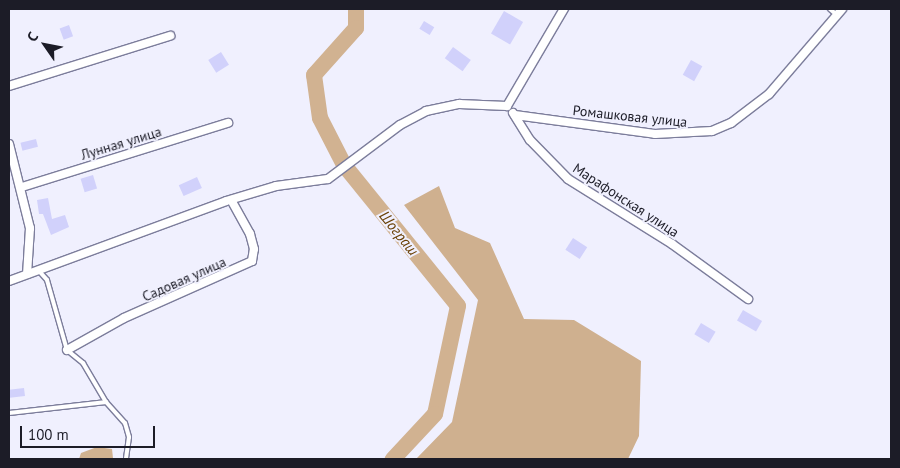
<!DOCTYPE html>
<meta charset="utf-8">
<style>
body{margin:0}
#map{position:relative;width:900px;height:468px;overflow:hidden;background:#f0f0fe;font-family:"PT Sans",sans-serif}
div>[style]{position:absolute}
.forest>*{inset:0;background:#cfb08f}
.water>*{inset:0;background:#d1b291}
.river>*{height:16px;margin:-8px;padding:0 8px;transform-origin:8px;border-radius:8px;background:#d1b291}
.building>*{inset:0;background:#d1d1fb;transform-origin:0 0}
.roads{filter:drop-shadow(1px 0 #7c7d9b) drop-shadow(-1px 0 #7c7d9b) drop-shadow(0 1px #7c7d9b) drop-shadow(0 -1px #7c7d9b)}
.lane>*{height:4px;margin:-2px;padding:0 2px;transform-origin:2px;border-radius:2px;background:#fff}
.street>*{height:8px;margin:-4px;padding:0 4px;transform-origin:4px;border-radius:4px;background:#fff}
span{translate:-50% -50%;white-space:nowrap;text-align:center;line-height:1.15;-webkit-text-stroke:4px #f0f0fe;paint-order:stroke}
.street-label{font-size:14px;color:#1c1c27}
.water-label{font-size:15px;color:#6a4106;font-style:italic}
.frame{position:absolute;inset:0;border:10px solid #1c1c27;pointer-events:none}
.north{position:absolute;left:20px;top:20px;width:50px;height:50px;-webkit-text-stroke:4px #f0f0fe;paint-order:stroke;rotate:303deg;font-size:14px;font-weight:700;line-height:20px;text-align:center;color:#1c1c27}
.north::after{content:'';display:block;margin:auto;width:18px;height:22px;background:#1c1c27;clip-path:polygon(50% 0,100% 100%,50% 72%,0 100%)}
.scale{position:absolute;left:20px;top:426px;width:135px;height:22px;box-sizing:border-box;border:2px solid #1c1c27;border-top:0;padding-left:6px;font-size:15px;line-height:18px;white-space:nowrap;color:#1c1c27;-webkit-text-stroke:4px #f0f0fe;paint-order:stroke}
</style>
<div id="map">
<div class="forest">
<i style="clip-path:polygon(439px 186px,455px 228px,490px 243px,524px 319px,574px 320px,641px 361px,639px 436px,628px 459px,416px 459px,452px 422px,478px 300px,404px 205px)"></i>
</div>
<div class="water">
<i style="clip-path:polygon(97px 447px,112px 449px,113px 458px,79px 459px,81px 453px)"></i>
</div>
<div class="river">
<i style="left:356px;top:9px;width:19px;rotate:90deg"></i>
<i style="left:356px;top:28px;width:63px;rotate:131.8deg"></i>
<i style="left:314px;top:75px;width:43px;rotate:82.1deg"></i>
<i style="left:320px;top:118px;width:53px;rotate:62.9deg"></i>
<i style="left:344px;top:165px;width:181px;rotate:51deg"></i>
<i style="left:458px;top:306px;width:110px;rotate:102deg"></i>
<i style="left:435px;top:414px;width:62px;rotate:133deg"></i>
</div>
<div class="building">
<i style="left:504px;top:11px;width:22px;height:26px;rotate:30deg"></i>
<i style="left:424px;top:21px;width:12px;height:9px;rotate:31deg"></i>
<i style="left:69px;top:25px;width:12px;height:10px;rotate:70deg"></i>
<i style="left:453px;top:47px;width:22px;height:14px;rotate:36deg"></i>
<i style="left:221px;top:52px;width:15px;height:15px;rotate:58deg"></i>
<i style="left:691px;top:60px;width:13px;height:17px;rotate:29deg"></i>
<i style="left:36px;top:139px;width:8px;height:16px;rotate:76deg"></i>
<i style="left:93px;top:175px;width:14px;height:13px;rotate:73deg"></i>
<i style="left:197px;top:177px;width:12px;height:20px;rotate:66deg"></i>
<i style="clip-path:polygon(48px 198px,52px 219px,65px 215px,69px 227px,51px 235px,43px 214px,39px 214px,37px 200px)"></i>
<i style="left:573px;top:238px;width:17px;height:14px;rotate:33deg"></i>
<i style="left:743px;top:310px;width:22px;height:12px;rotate:30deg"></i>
<i style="left:701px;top:323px;width:17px;height:13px;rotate:31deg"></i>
<i style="left:24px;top:388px;width:8px;height:15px;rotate:83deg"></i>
</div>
<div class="roads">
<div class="lane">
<i style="left:830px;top:9px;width:9px;rotate:41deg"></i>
<i style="left:39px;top:271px;width:12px;rotate:48deg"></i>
<i style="left:47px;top:280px;width:73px;rotate:74.1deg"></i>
<i style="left:67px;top:350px;width:21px;rotate:39deg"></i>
<i style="left:83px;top:363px;width:45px;rotate:59.5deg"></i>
<i style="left:9px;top:413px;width:98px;rotate:-6.5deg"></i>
<i style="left:106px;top:402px;width:28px;rotate:48deg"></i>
<i style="left:125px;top:423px;width:15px;rotate:74deg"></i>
<i style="left:129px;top:437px;width:22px;rotate:98deg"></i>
</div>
<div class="street">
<i style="left:9px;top:86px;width:169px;rotate:-17.3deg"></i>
<i style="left:513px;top:113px;width:32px;rotate:58deg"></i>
<i style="left:530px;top:140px;width:54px;rotate:45.7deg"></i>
<i style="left:568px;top:179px;width:123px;rotate:32deg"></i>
<i style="left:672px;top:244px;width:94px;rotate:35.9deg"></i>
<i style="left:515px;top:115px;width:141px;rotate:7.7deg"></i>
<i style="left:655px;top:134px;width:57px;rotate:-3deg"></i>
<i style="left:712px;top:131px;width:21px;rotate:-23deg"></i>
<i style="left:731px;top:123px;width:48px;rotate:-37.3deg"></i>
<i style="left:769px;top:94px;width:112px;rotate:-49.3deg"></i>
<i style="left:9px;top:144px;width:87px;rotate:76deg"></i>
<i style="left:30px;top:228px;width:46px;rotate:93.7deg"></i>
<i style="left:22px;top:187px;width:216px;rotate:-17.3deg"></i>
<i style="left:9px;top:281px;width:231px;rotate:-20.2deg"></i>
<i style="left:226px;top:201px;width:52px;rotate:-16.7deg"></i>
<i style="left:276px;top:186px;width:52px;rotate:-7.7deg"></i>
<i style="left:328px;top:179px;width:90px;rotate:-36.9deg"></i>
<i style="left:400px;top:125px;width:30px;rotate:-28deg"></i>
<i style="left:426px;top:111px;width:34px;rotate:-12deg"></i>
<i style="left:459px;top:104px;width:48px;rotate:2.4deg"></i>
<i style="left:507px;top:106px;width:113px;rotate:-59.6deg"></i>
<i style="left:67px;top:350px;width:65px;rotate:-29.3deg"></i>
<i style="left:124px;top:318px;width:140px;rotate:-24deg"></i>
<i style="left:252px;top:261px;width:12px;rotate:-81deg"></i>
<i style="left:254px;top:249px;width:16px;rotate:-105deg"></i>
<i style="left:250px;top:234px;width:39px;rotate:-119deg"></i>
</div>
</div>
<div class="street-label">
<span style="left:630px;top:116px;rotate:6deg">Ромашковая улица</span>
<span style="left:121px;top:143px;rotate:-17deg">Лунная улица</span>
<span style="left:626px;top:200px;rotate:33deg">Марафонская улица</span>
<span style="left:184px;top:279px;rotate:-24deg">Садовая улица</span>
</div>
<div class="water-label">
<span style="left:399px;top:233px;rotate:51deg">Шограш</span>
</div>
<div class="frame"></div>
<div class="north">С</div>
<div class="scale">100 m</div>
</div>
